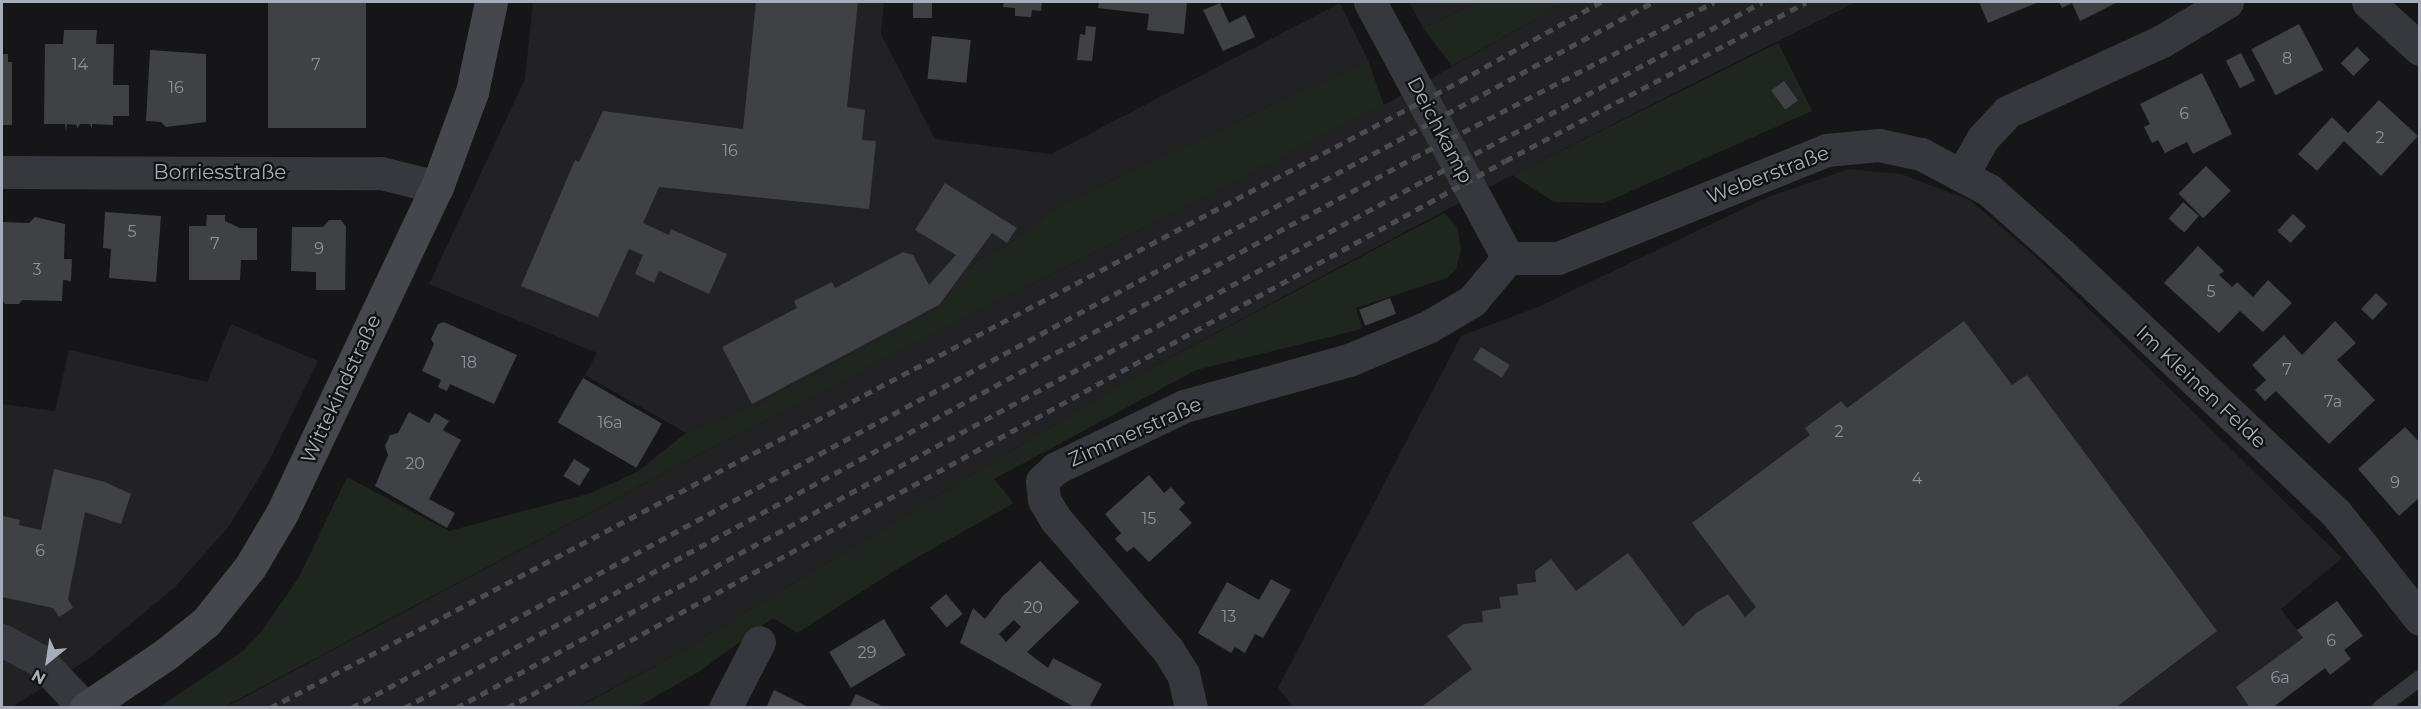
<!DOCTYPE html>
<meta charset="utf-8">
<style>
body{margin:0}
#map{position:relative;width:2421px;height:709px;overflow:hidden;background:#161618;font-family:Montserrat,sans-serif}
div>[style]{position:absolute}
.built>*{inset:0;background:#222225}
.green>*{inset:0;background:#1e261f}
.building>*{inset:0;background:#404145;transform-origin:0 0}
.lane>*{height:16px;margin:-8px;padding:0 8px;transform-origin:8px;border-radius:8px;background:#37383d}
.street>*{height:33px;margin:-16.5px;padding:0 16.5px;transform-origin:16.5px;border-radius:16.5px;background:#37383d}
.secondary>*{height:33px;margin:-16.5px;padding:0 16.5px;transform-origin:16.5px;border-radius:16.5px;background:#45474d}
.rail>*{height:4.5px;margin-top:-2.25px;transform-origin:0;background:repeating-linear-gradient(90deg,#4a4c52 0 8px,transparent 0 14px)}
span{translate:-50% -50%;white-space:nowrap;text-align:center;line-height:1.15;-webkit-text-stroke:4.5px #111113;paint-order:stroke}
.number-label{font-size:16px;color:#8e929b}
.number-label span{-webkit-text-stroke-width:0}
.street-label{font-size:20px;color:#a8adb8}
.frame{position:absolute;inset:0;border:3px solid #a8adb8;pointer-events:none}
.north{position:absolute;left:18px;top:631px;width:60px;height:60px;-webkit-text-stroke:4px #111113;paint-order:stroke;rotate:210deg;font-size:16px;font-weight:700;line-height:24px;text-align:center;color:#a8adb8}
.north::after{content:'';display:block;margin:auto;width:21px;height:27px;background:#a8adb8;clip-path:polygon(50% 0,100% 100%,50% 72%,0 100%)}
</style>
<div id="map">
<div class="built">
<i style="clip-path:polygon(533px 2px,884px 2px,881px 34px,935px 139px,1051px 154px,1340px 3px,1368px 60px,1059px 205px,1005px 247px,980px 258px,940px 308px,755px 405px,686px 433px,585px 375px,597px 353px,429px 284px,525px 79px)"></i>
<i style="clip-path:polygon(1409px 2px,1478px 2px,1423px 28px)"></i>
<i style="clip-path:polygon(1566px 2px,1856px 2px,1512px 175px,1133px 377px,672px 657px,577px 707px,224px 708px,734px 436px,1384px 105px)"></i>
<i style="clip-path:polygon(1849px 169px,1901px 174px,1970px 200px,2037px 258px,2342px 558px,2281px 609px,2303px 638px,2236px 687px,2250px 707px,1294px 708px,1278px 688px,1461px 336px,1538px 307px,1768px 197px)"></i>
<i style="clip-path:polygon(231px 324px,318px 361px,268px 463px,229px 526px,175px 587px,87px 660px,12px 707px,2px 708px,2px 404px,55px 411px,69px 350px,207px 382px)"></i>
</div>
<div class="green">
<i style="clip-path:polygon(1478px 2px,1566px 2px,1452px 66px,1423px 28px)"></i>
<i style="clip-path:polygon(1778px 43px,1812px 111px,1604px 203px,1554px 202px,1512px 175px)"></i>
<i style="clip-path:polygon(1368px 60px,1384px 105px,734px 436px,224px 707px,159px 707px,243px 651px,262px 631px,299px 577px,347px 477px,449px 531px,591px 493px,637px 472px,686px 433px,755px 405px,939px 308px,980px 258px,1005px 247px,1059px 205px)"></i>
<i style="clip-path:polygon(1444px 213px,1457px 227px,1461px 250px,1456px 269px,1447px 278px,1356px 308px,1362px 329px,1196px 370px,994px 479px,1014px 503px,902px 566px,797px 633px,773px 618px,700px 671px,637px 707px,577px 708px,672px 657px,1133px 377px)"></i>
</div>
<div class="building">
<i style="left:268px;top:2px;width:98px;height:126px"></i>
<i style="clip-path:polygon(756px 2px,858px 2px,847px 107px,865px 110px,862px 140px,876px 141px,869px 209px,659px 187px,643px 223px,669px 235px,671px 229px,727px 254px,709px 294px,659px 271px,654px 283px,635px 274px,643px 255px,629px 249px,598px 317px,521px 286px,575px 160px,579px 162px,603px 111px,743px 129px)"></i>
<i style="left:913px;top:2px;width:19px;height:16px"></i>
<i style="clip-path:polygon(1004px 2px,1042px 2px,1041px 11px,1032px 10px,1031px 17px,1015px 16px,1015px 8px,1003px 7px)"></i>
<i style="clip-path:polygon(1099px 2px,1187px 2px,1184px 34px,1147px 30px,1149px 14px,1098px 8px)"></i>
<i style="clip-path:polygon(1979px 2px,2039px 2px,1988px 23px)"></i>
<i style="clip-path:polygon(2059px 2px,2118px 2px,2080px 21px,2072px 3px,2062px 8px)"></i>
<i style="clip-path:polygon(1220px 3px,1229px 23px,1245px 15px,1255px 37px,1223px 51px,1203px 10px)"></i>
<i style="left:2299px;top:24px;width:52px;height:54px;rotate:62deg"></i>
<i style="clip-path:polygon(1086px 26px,1096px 27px,1092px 61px,1077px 60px,1080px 34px,1085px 35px)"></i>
<i style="clip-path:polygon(64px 30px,97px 30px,96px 44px,114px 44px,113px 85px,129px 85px,129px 116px,113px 116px,113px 125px,92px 124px,92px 129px,90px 124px,80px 124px,77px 129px,77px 125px,67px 124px,66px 132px,65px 124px,44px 124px,45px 44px,63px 44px)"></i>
<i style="left:932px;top:36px;width:39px;height:43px;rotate:6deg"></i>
<i style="left:2357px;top:47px;width:18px;height:23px;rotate:45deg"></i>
<i style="clip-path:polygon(150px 50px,206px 54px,206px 122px,166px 127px,161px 122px,146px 121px)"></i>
<i style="left:2241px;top:53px;width:31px;height:17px;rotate:63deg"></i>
<i style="clip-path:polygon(2px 54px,8px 54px,8px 62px,12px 62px,12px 125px,2px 125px)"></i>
<i style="clip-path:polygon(2202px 73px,2232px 134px,2193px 154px,2187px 142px,2165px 153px,2158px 140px,2152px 143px,2144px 127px,2150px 124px,2140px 104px)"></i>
<i style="left:1784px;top:81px;width:24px;height:16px;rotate:54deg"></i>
<i style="clip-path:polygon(2379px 100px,2418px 136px,2381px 176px,2344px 141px,2317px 171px,2298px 154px,2332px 117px,2348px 133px)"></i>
<i style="left:2206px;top:166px;width:35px;height:39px;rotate:45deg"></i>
<i style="clip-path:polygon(945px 183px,1017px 228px,1007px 243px,992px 233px,939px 305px,752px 404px,722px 347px,797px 308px,794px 301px,832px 282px,835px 288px,903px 252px,913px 255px,929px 285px,956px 255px,915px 230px)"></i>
<i style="left:2183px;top:202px;width:21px;height:22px;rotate:41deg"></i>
<i style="clip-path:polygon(105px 212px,161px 216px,156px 282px,109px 278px,111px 249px,103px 248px)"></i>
<i style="left:2293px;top:214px;width:18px;height:23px;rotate:43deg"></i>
<i style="clip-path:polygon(207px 215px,225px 215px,225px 221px,240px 228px,257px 228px,257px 260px,241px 260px,240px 280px,189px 280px,189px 226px,206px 226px)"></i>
<i style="clip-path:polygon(35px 217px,65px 224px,64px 259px,72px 259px,71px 281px,63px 280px,62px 301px,22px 300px,19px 304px,5px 304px,2px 300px,2px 222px,29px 223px)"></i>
<i style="clip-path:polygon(329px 220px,341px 220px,346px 227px,345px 290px,316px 290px,316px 272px,291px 271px,292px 227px,323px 227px)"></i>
<i style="clip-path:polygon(2198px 246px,2224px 271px,2219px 275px,2232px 287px,2237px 282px,2253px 297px,2268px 280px,2292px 303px,2263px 332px,2240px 311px,2219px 333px,2164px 283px)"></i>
<i style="left:2376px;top:293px;width:16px;height:22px;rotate:43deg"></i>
<i style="left:1390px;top:298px;width:17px;height:33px;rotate:69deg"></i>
<i style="clip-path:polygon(1964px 321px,2012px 385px,2027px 375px,2217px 631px,2115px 708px,1420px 708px,1472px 669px,1447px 636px,1464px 624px,1483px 622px,1482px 611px,1501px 608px,1499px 597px,1518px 595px,1517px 584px,1536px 582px,1535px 571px,1551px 559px,1576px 591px,1628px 553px,1683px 627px,1696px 613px,1728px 594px,1745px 617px,1756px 607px,1692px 523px,1810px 435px,1805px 428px,1841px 401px,1847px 408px)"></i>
<i style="clip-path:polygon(2335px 321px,2356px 343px,2337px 360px,2375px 400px,2329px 444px,2276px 391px,2265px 401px,2255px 390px,2266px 380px,2252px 365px,2284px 335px,2302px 355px)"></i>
<i style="clip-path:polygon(444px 322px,517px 355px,494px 404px,450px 384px,447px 391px,438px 387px,441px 380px,422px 371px,434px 344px,431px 339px,438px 324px)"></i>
<i style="left:1481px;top:347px;width:34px;height:15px;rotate:32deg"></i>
<i style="left:583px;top:378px;width:91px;height:51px;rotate:30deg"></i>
<i style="clip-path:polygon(409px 412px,429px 423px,435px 413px,449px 421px,443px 430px,461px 440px,429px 499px,455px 513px,447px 528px,375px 486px,388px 455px,385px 446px,390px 435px,398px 433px)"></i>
<i style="clip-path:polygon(2405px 427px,2420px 443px,2420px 497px,2399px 516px,2358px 469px)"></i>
<i style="left:574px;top:459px;width:19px;height:20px;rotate:32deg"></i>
<i style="clip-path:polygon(54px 469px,105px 482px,131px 494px,121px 524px,85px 512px,68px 599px,73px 608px,59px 617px,53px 608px,2px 597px,3px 516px,20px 520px,19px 525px,41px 530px)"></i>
<i style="clip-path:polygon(1149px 475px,1164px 493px,1171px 487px,1185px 503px,1179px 509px,1192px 523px,1149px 562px,1134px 547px,1127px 552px,1115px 539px,1121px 533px,1105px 514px)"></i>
<i style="clip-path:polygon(evenodd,1040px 561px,1079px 602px,1027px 652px,1048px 668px,1053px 658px,1102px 684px,1089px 708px,1076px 708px,960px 643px,973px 608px,985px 619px,1002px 597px,1040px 561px,1014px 620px,1021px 627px,1006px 642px,999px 634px,1014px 620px)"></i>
<i style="clip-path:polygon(1271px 579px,1291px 590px,1263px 638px,1255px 634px,1245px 653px,1235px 647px,1231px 653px,1198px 633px,1227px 582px,1259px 600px)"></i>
<i style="left:946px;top:594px;width:26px;height:21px;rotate:50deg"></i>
<i style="clip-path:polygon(2337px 601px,2363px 636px,2344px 650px,2351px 659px,2330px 675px,2325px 668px,2272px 708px,2250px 708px,2236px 687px,2303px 638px,2297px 630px)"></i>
<i style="left:884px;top:619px;width:42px;height:64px;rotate:59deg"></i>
<i style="clip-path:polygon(774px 690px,810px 708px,766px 708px)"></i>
<i style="clip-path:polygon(856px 694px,886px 708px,849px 708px)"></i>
</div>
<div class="lane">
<i style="left:2380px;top:708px;width:50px;rotate:-36.9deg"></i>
</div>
<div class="street">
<i style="left:1370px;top:2px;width:291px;rotate:61.7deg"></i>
<i style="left:2368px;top:2px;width:70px;rotate:42.1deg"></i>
<i style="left:2px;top:172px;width:379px;rotate:0.2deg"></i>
<i style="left:381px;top:173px;width:58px;rotate:14deg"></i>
<i style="left:1963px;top:173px;width:40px;rotate:-60.3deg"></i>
<i style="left:1983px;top:138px;width:35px;rotate:-47deg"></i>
<i style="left:2007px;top:112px;width:170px;rotate:-24.6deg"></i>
<i style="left:2162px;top:41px;width:76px;rotate:-31deg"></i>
<i style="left:1508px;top:258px;width:50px"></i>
<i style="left:1558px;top:258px;width:289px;rotate:-21.9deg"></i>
<i style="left:1826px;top:150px;width:53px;rotate:-5.4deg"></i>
<i style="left:1879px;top:145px;width:43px;rotate:12.1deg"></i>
<i style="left:1921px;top:154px;width:77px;rotate:27.9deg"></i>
<i style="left:1989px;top:190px;width:95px;rotate:41.6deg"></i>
<i style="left:2060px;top:253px;width:379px;rotate:43.3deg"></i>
<i style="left:2336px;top:513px;width:135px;rotate:51.6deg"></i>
<i style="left:2px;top:640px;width:42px;rotate:28.4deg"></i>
<i style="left:39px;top:660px;width:66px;rotate:46.2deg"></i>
<i style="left:725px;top:708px;width:74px;rotate:-62.7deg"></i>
<i style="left:1191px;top:708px;width:35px;rotate:-103deg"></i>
<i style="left:1183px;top:674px;width:28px;rotate:-122deg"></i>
<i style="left:1168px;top:650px;width:172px;rotate:-130.7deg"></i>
<i style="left:1056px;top:520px;width:23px;rotate:-121deg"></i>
<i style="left:1044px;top:500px;width:19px;rotate:-96deg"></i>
<i style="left:1042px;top:481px;width:19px;rotate:-43deg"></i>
<i style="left:1056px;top:468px;width:142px;rotate:-25.8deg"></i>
<i style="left:1184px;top:406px;width:171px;rotate:-15.6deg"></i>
<i style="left:1349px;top:360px;width:86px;rotate:-22.7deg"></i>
<i style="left:1428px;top:327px;width:51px;rotate:-30.6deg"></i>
<i style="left:1472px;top:301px;width:56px;rotate:-50.1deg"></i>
</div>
<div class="secondary">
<i style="left:86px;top:708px;width:97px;rotate:-34deg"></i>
<i style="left:166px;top:654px;width:51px;rotate:-38.7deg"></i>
<i style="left:206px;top:622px;width:70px;rotate:-51.3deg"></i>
<i style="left:250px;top:567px;width:63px;rotate:-59.3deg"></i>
<i style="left:282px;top:513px;width:361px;rotate:-64.6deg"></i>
<i style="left:437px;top:187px;width:101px;rotate:-69.8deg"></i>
<i style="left:472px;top:92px;width:92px;rotate:-78.1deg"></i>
</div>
<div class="rail">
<i style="left:270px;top:708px;width:1345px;rotate:-27.78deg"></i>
<i style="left:1460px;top:81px;width:162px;rotate:-29.3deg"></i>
<i style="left:351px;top:708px;width:1481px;rotate:-28.47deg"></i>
<i style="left:404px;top:708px;width:1149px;rotate:-28.59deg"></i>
<i style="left:1413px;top:158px;width:339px;rotate:-27.4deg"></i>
<i style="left:456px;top:708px;width:1104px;rotate:-28.59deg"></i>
<i style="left:1425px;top:180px;width:381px;rotate:-27.8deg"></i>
<i style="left:507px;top:708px;width:1138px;rotate:-28.73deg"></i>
<i style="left:1505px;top:161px;width:340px;rotate:-27.8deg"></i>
</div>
<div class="number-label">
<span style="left:2287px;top:59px">8</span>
<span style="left:80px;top:65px">14</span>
<span style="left:316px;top:65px">7</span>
<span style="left:176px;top:88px">16</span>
<span style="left:2184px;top:114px">6</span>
<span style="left:2380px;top:138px">2</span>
<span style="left:730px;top:151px">16</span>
<span style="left:132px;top:232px">5</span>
<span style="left:215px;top:244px">7</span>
<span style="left:319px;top:249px">9</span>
<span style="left:37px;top:270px">3</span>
<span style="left:2211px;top:292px">5</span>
<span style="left:469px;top:363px">18</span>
<span style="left:2287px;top:370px">7</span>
<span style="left:2333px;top:402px">7a</span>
<span style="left:610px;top:423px">16a</span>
<span style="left:1839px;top:432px">2</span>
<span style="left:415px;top:464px">20</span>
<span style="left:1917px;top:479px">4</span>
<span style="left:2395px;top:483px">9</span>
<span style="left:1149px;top:519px">15</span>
<span style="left:40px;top:551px">6</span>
<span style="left:1033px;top:608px">20</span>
<span style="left:1229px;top:617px">13</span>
<span style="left:2331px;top:641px">6</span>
<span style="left:867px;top:653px">29</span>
<span style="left:2280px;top:678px">6a</span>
</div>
<div class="street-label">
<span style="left:1440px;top:130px;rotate:62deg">Deichkamp</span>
<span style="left:220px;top:172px">Borriesstraße</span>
<span style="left:1768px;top:175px;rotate:-21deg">Weberstraße</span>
<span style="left:2201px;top:387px;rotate:43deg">Im Kleinen Felde</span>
<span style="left:341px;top:389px;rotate:-65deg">Wittekindstraße</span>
<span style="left:1135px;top:432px;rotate:-24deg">Zimmerstraße</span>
</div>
<div class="frame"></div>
<div class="north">N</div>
</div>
